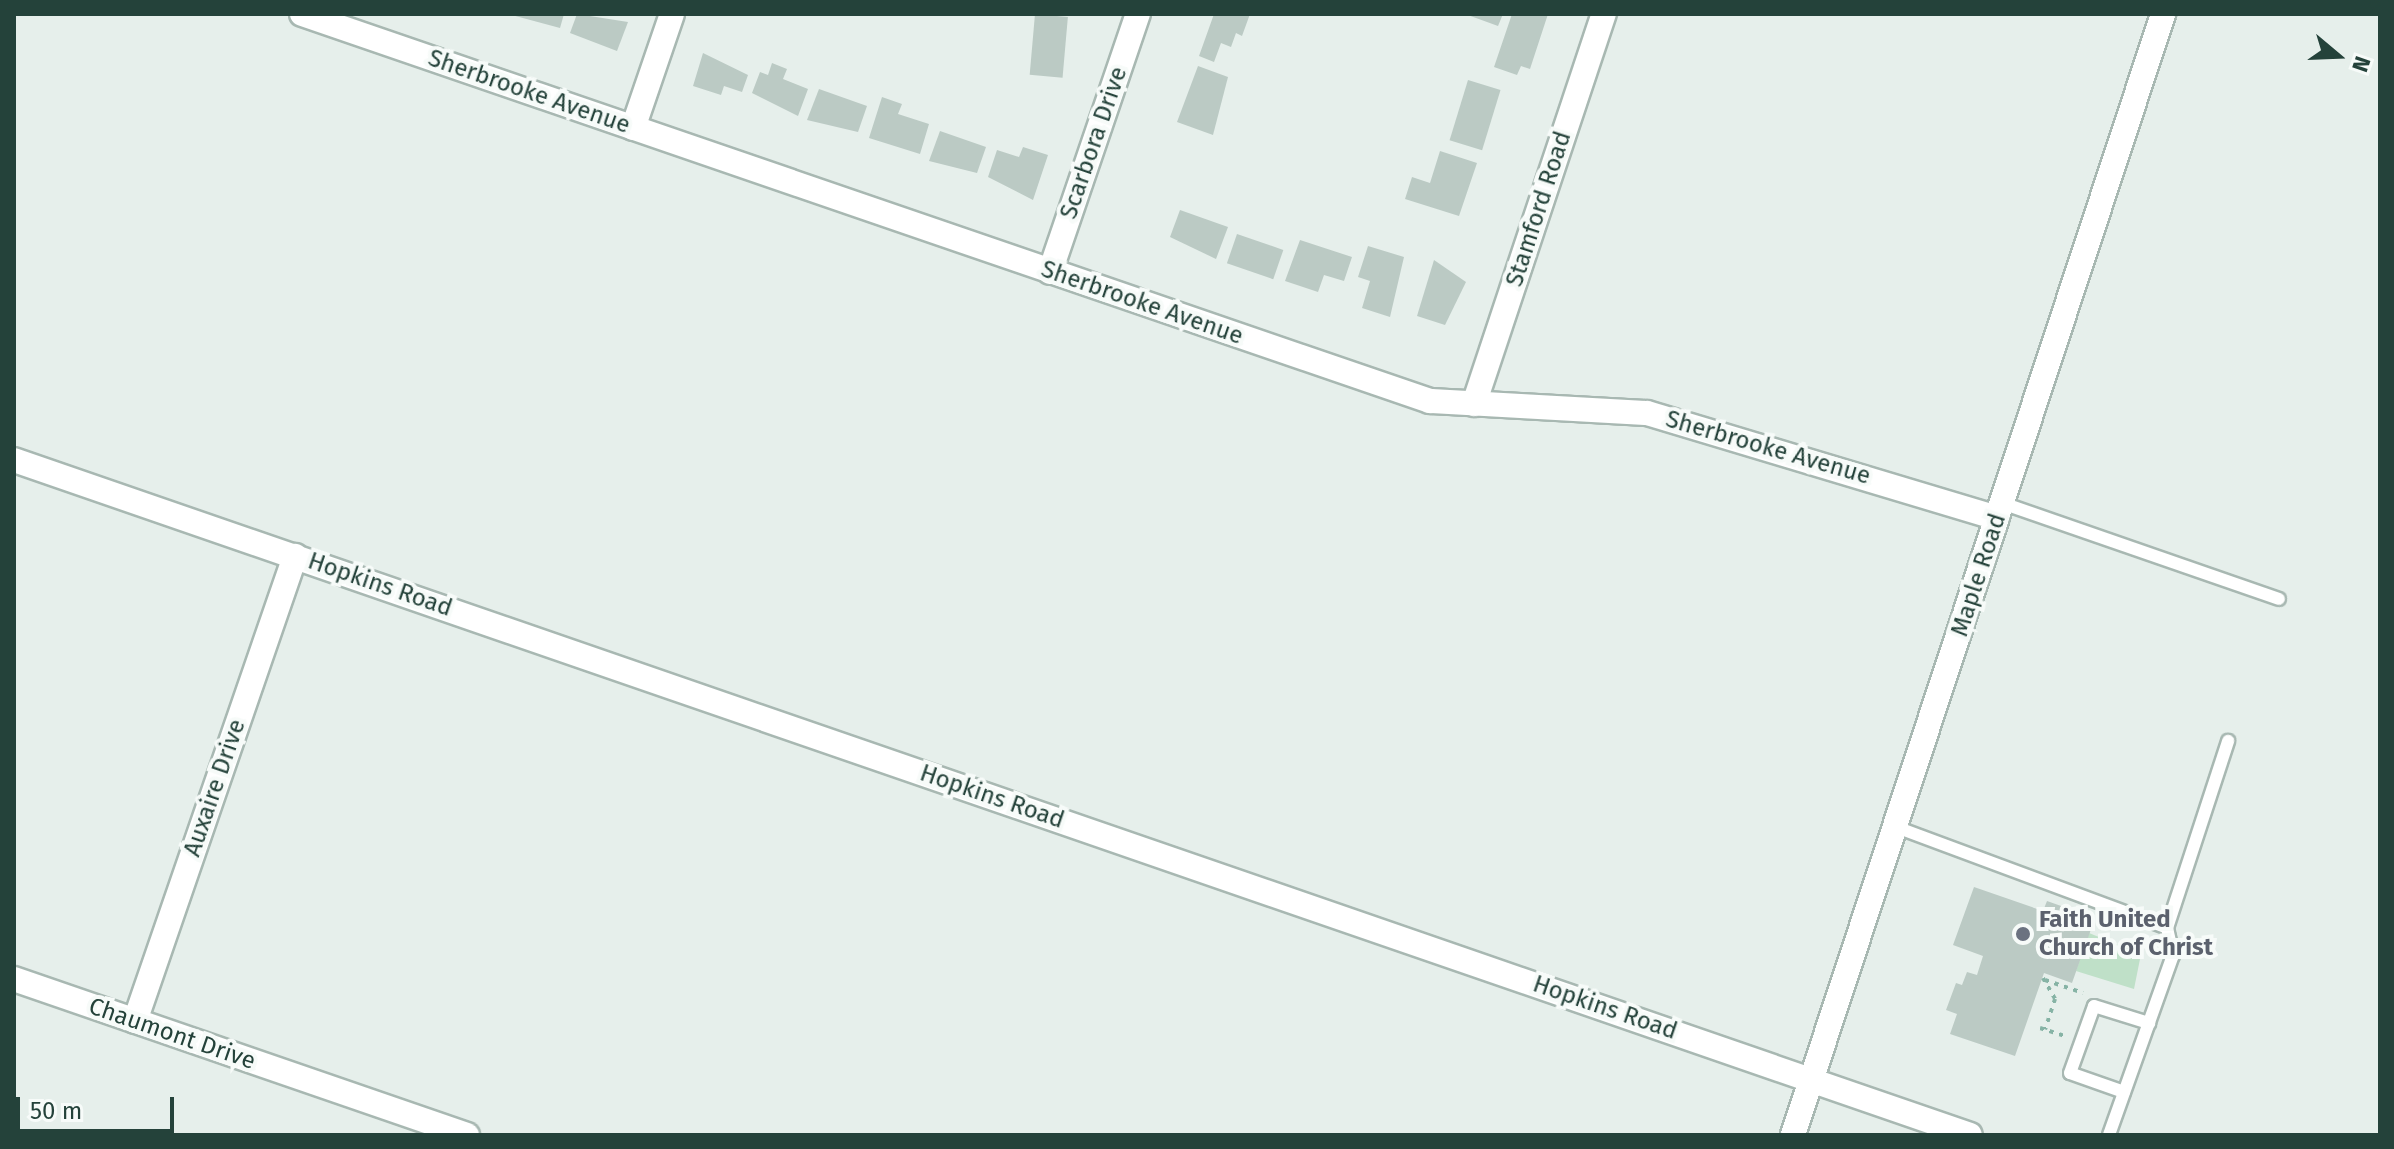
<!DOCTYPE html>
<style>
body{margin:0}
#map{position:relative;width:2394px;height:1149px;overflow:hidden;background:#e6efeb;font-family:"Fira Sans",sans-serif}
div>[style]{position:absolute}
.green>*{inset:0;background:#bfe0c8}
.building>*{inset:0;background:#bbcac4;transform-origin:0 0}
.path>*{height:4px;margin-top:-2px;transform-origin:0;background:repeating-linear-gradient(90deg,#86b3a5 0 4px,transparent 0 10px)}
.roads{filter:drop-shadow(2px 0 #a8b8b2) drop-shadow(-2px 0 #a8b8b2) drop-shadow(0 2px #a8b8b2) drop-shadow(0 -2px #a8b8b2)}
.lane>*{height:12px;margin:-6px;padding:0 6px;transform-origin:6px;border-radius:6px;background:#fff}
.street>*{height:24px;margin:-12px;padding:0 12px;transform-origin:12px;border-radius:12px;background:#fff}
.secondary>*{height:24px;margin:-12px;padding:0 12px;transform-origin:12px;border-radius:12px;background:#fff}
.dots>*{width:22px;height:22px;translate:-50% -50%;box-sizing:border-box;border:4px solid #f7fbf9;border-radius:50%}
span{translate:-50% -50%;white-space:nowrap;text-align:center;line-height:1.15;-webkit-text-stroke:8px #f7fbf9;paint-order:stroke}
.street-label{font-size:24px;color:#24423a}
.worship-label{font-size:24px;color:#5b616d;font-weight:700}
.left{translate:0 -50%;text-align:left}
.frame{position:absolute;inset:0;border:16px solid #24423a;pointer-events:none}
.north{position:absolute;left:2298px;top:16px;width:80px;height:80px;-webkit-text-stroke:6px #f7fbf9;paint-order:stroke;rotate:109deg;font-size:22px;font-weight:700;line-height:32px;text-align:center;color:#24423a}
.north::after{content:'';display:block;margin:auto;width:28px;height:36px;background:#24423a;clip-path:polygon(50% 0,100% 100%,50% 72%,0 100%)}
.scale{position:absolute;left:16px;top:1097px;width:158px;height:36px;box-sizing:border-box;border:4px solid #24423a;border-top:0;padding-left:10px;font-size:24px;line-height:28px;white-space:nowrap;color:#24423a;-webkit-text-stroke:6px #f7fbf9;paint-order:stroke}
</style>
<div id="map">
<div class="green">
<i style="clip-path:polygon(2089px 933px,2141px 954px,2134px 989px,2076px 971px)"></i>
</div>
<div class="building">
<i style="clip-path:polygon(508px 14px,564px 14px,560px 28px)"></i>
<i style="clip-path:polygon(577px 14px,628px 22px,617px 51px,570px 33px)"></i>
<i style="left:1035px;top:14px;width:33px;height:61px;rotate:5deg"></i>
<i style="clip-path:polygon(1214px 14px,1250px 14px,1242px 36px,1236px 33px,1231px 47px,1221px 43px,1214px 62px,1199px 56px)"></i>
<i style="clip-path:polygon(1465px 14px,1503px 14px,1498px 26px)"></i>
<i style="clip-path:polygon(1512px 14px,1548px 14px,1530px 69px,1521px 66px,1517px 75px,1494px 67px)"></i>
<i style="clip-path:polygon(703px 53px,748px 75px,742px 92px,724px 86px,721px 95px,693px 86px)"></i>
<i style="clip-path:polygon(772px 63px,787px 69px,783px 79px,808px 89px,798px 116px,752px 93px,760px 72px,768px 75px)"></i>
<i style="clip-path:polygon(1198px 66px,1228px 77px,1213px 135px,1177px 122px)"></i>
<i style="left:1468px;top:80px;width:34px;height:63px;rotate:17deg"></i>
<i style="clip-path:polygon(819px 89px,867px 106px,858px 132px,807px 120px)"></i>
<i style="clip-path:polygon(882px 97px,902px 104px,898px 114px,929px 124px,920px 154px,869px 138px)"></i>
<i style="clip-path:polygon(940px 131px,986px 147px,977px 173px,929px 161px)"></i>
<i style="clip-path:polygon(1023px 147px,1048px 155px,1033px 200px,988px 177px,997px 150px,1019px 157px)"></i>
<i style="clip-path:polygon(1440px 151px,1477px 163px,1459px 216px,1405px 199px,1412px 177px,1430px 183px)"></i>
<i style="clip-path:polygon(1180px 210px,1228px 227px,1216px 259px,1170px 237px)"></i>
<i style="left:1237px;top:234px;width:49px;height:31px;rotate:19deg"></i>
<i style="clip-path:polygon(1300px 240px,1352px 257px,1344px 281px,1324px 275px,1318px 292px,1285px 281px)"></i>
<i style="clip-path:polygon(1368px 246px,1404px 257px,1390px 317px,1362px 308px,1370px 281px,1358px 277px)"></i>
<i style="clip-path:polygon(1434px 260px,1466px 282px,1445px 325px,1417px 316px)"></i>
<i style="clip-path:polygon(1974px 887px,2043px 911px,2047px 901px,2095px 918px,2072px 983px,2044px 973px,2015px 1056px,1950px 1034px,1957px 1014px,1946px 1010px,1956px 983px,1962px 985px,1967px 972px,1977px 975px,1983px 956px,1953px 945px)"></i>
</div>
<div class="path">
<i style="left:2043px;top:978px;width:24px;rotate:60deg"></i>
<i style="left:2055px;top:999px;width:32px;rotate:108deg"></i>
<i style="left:2045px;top:980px;width:40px;rotate:18.9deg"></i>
<i style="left:2040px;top:1028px;width:29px;rotate:18deg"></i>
</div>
<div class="roads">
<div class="lane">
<i style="left:2002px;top:503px;width:293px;rotate:19.1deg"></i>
<i style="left:1896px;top:827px;width:289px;rotate:20.4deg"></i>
<i style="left:2167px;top:928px;width:28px;rotate:77deg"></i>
<i style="left:2173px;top:955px;width:191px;rotate:109.6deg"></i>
<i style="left:2167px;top:928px;width:197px;rotate:-71.9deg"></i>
<i style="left:2124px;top:1092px;width:57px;rotate:-160.6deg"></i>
<i style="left:2070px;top:1073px;width:71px;rotate:-70.3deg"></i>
<i style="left:2094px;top:1006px;width:58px;rotate:17.2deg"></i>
</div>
<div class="street">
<i style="left:302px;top:14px;width:1193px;rotate:18.94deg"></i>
<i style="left:1430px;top:401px;width:217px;rotate:3.2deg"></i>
<i style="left:1647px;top:413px;width:365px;rotate:16.7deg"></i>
<i style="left:633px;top:128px;width:120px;rotate:-71.1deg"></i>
<i style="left:1050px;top:272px;width:273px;rotate:-71.2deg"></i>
<i style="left:1474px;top:404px;width:411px;rotate:-71.6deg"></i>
<i style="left:14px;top:979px;width:479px;rotate:19deg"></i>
<i style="left:135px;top:1021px;width:492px;rotate:-71deg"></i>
</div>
<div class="secondary">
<i style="left:14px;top:460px;width:2069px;rotate:19.04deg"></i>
<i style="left:1793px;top:1135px;width:1180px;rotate:-71.73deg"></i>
</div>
</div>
<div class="dots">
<i style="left:2023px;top:934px;background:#6b7280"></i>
</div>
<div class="street-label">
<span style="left:529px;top:92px;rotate:19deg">Sherbrooke Avenue</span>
<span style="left:1094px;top:143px;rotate:-71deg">Scarbora Drive</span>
<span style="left:1539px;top:209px;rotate:-72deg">Stamford Road</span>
<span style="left:1142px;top:303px;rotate:19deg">Sherbrooke Avenue</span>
<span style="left:1768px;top:448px;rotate:16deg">Sherbrooke Avenue</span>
<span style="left:1979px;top:575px;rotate:-72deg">Maple Road</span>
<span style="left:380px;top:585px;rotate:19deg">Hopkins Road</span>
<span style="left:215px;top:788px;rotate:-71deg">Auxaire Drive</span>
<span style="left:992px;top:797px;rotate:19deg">Hopkins Road</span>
<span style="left:1605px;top:1008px;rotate:19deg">Hopkins Road</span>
<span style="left:172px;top:1034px;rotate:19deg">Chaumont Drive</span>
</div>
<div class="worship-label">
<span class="left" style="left:2039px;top:934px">Faith United<br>Church of Christ</span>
</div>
<div class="frame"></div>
<div class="north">N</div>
<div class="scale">50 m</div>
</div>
